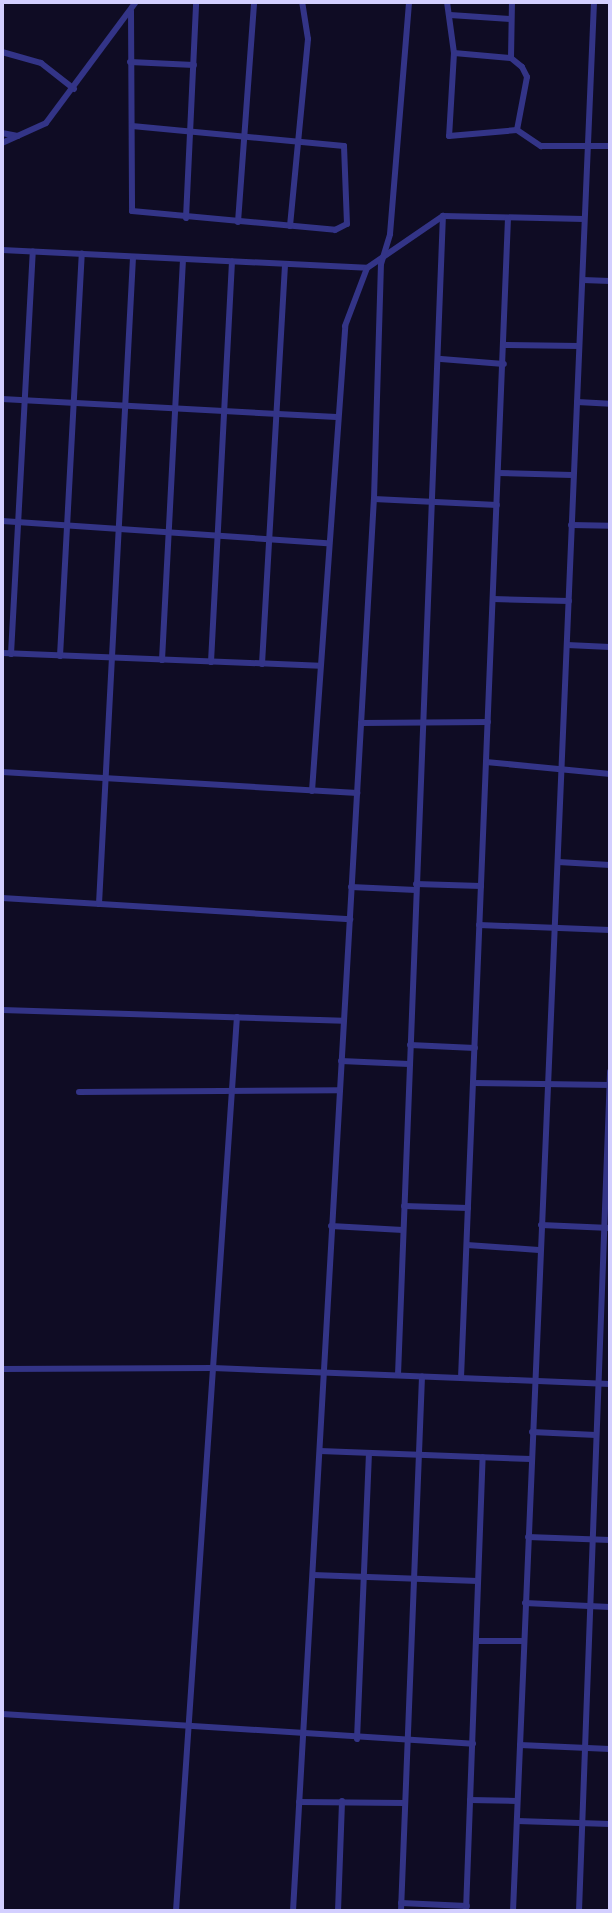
<!DOCTYPE html>
<style>
body{margin:0}
#map{position:relative;width:612px;height:1913px;overflow:hidden;background:#0f0c24;font-family:Ubuntu,sans-serif}
div>[style]{position:absolute}
.street>*{height:6px;margin:-3px;padding:0 3px;transform-origin:3px;border-radius:3px;background:#333487}
span{translate:-50% -50%;white-space:nowrap;text-align:center;line-height:1.15;-webkit-text-stroke:8px #0f0c24;paint-order:stroke}
.frame{position:absolute;inset:0;border:4px solid #d3cfff;pointer-events:none}
</style>
<div id="map">
<div class="street">
<i style="left:447px;top:2px;width:51px;rotate:82.2deg"></i>
<i style="left:454px;top:53px;width:83px;rotate:93.4deg"></i>
<i style="left:449px;top:136px;width:68px;rotate:-5deg"></i>
<i style="left:517px;top:130px;width:29px;rotate:34deg"></i>
<i style="left:541px;top:146px;width:69px"></i>
<i style="left:131px;top:11px;width:200px;rotate:89.7deg"></i>
<i style="left:132px;top:211px;width:204px;rotate:5.3deg"></i>
<i style="left:335px;top:230px;width:13px;rotate:-27deg"></i>
<i style="left:347px;top:224px;width:78px;rotate:-92.2deg"></i>
<i style="left:344px;top:146px;width:213px;rotate:-174.6deg"></i>
<i style="left:450px;top:15px;width:61px;rotate:3.8deg"></i>
<i style="left:2px;top:52px;width:41px;rotate:15.8deg"></i>
<i style="left:41px;top:63px;width:42px;rotate:38.2deg"></i>
<i style="left:454px;top:53px;width:57px;rotate:5deg"></i>
<i style="left:511px;top:58px;width:14px;rotate:39deg"></i>
<i style="left:522px;top:67px;width:11px;rotate:63deg"></i>
<i style="left:527px;top:77px;width:54px;rotate:100.7deg"></i>
<i style="left:511px;top:58px;width:56px;rotate:-89deg"></i>
<i style="left:130px;top:62px;width:64px;rotate:2.7deg"></i>
<i style="left:2px;top:133px;width:16px;rotate:11deg"></i>
<i style="left:2px;top:143px;width:48px;rotate:-24.4deg"></i>
<i style="left:46px;top:123px;width:151px;rotate:-53.4deg"></i>
<i style="left:186px;top:218px;width:216px;rotate:-87.3deg"></i>
<i style="left:238px;top:222px;width:221px;rotate:-85.8deg"></i>
<i style="left:290px;top:226px;width:188px;rotate:-84.5deg"></i>
<i style="left:308px;top:39px;width:37px;rotate:-99deg"></i>
<i style="left:2px;top:250px;width:365px;rotate:2.8deg"></i>
<i style="left:367px;top:268px;width:92px;rotate:-34.4deg"></i>
<i style="left:443px;top:216px;width:141px;rotate:1.2deg"></i>
<i style="left:583px;top:280px;width:27px;rotate:2deg"></i>
<i style="left:506px;top:345px;width:73px;rotate:0.8deg"></i>
<i style="left:441px;top:359px;width:63px;rotate:4.5deg"></i>
<i style="left:2px;top:399px;width:335px;rotate:3.1deg"></i>
<i style="left:577px;top:402px;width:33px;rotate:3deg"></i>
<i style="left:498px;top:473px;width:74px;rotate:1.5deg"></i>
<i style="left:374px;top:499px;width:123px;rotate:2.8deg"></i>
<i style="left:2px;top:521px;width:326px;rotate:3.9deg"></i>
<i style="left:571px;top:525px;width:39px;rotate:1deg"></i>
<i style="left:493px;top:599px;width:76px;rotate:1.5deg"></i>
<i style="left:567px;top:645px;width:43px;rotate:2.7deg"></i>
<i style="left:2px;top:653px;width:318px;rotate:2.3deg"></i>
<i style="left:11px;top:654px;width:403px;rotate:-86.9deg"></i>
<i style="left:60px;top:656px;width:403px;rotate:-86.9deg"></i>
<i style="left:162px;top:660px;width:400px;rotate:-87deg"></i>
<i style="left:211px;top:662px;width:401px;rotate:-87deg"></i>
<i style="left:262px;top:664px;width:400px;rotate:-86.7deg"></i>
<i style="left:361px;top:723px;width:127px;rotate:-0.5deg"></i>
<i style="left:486px;top:762px;width:125px;rotate:5.5deg"></i>
<i style="left:2px;top:772px;width:356px;rotate:3.4deg"></i>
<i style="left:312px;top:791px;width:466px;rotate:-85.9deg"></i>
<i style="left:345px;top:326px;width:62px;rotate:-69.2deg"></i>
<i style="left:558px;top:862px;width:52px;rotate:3.3deg"></i>
<i style="left:416px;top:884px;width:65px;rotate:1.8deg"></i>
<i style="left:351px;top:887px;width:65px;rotate:2.6deg"></i>
<i style="left:2px;top:898px;width:349px;rotate:3.5deg"></i>
<i style="left:99px;top:904px;width:647px;rotate:-86.99deg"></i>
<i style="left:479px;top:925px;width:131px;rotate:2.2deg"></i>
<i style="left:2px;top:1010px;width:341px;rotate:1.8deg"></i>
<i style="left:410px;top:1045px;width:65px;rotate:2.6deg"></i>
<i style="left:341px;top:1061px;width:68px;rotate:2.5deg"></i>
<i style="left:473px;top:1083px;width:137px;rotate:0.8deg"></i>
<i style="left:79px;top:1092px;width:261px;rotate:-0.4deg"></i>
<i style="left:404px;top:1206px;width:64px;rotate:1.8deg"></i>
<i style="left:541px;top:1225px;width:69px;rotate:2.5deg"></i>
<i style="left:331px;top:1226px;width:72px;rotate:3.2deg"></i>
<i style="left:467px;top:1245px;width:72px;rotate:4deg"></i>
<i style="left:2px;top:1369px;width:211px;rotate:-0.3deg"></i>
<i style="left:213px;top:1368px;width:397px;rotate:2.3deg"></i>
<i style="left:398px;top:1375px;width:1160px;rotate:-87.78deg"></i>
<i style="left:461px;top:1378px;width:1161px;rotate:-87.68deg"></i>
<i style="left:532px;top:1432px;width:64px;rotate:2.7deg"></i>
<i style="left:320px;top:1451px;width:211px;rotate:2.2deg"></i>
<i style="left:528px;top:1537px;width:82px;rotate:2.1deg"></i>
<i style="left:313px;top:1575px;width:165px;rotate:2.1deg"></i>
<i style="left:525px;top:1603px;width:85px;rotate:2.7deg"></i>
<i style="left:478px;top:1641px;width:46px"></i>
<i style="left:2px;top:1714px;width:472px;rotate:3.6deg"></i>
<i style="left:357px;top:1739px;width:286px;rotate:-87.6deg"></i>
<i style="left:520px;top:1745px;width:90px;rotate:2.5deg"></i>
<i style="left:470px;top:1800px;width:47px;rotate:1.2deg"></i>
<i style="left:299px;top:1802px;width:106px;rotate:0.5deg"></i>
<i style="left:517px;top:1821px;width:93px;rotate:1.8deg"></i>
<i style="left:401px;top:1903px;width:66px;rotate:2.6deg"></i>
<i style="left:176px;top:1911px;width:896px;rotate:-86.1deg"></i>
<i style="left:293px;top:1911px;width:1414px;rotate:-86.72deg"></i>
<i style="left:374px;top:499px;width:235px;rotate:-88.3deg"></i>
<i style="left:381px;top:264px;width:31px;rotate:-73deg"></i>
<i style="left:390px;top:234px;width:233px;rotate:-85.3deg"></i>
<i style="left:338px;top:1911px;width:110px;rotate:-87.9deg"></i>
<i style="left:401px;top:1911px;width:535px;rotate:-87.75deg"></i>
<i style="left:466px;top:1911px;width:454px;rotate:-87.9deg"></i>
<i style="left:513px;top:1911px;width:1911px;rotate:-87.57deg"></i>
<i style="left:579px;top:1911px;width:840px;rotate:-87.88deg"></i>
</div>
<div class="frame"></div>
</div>
